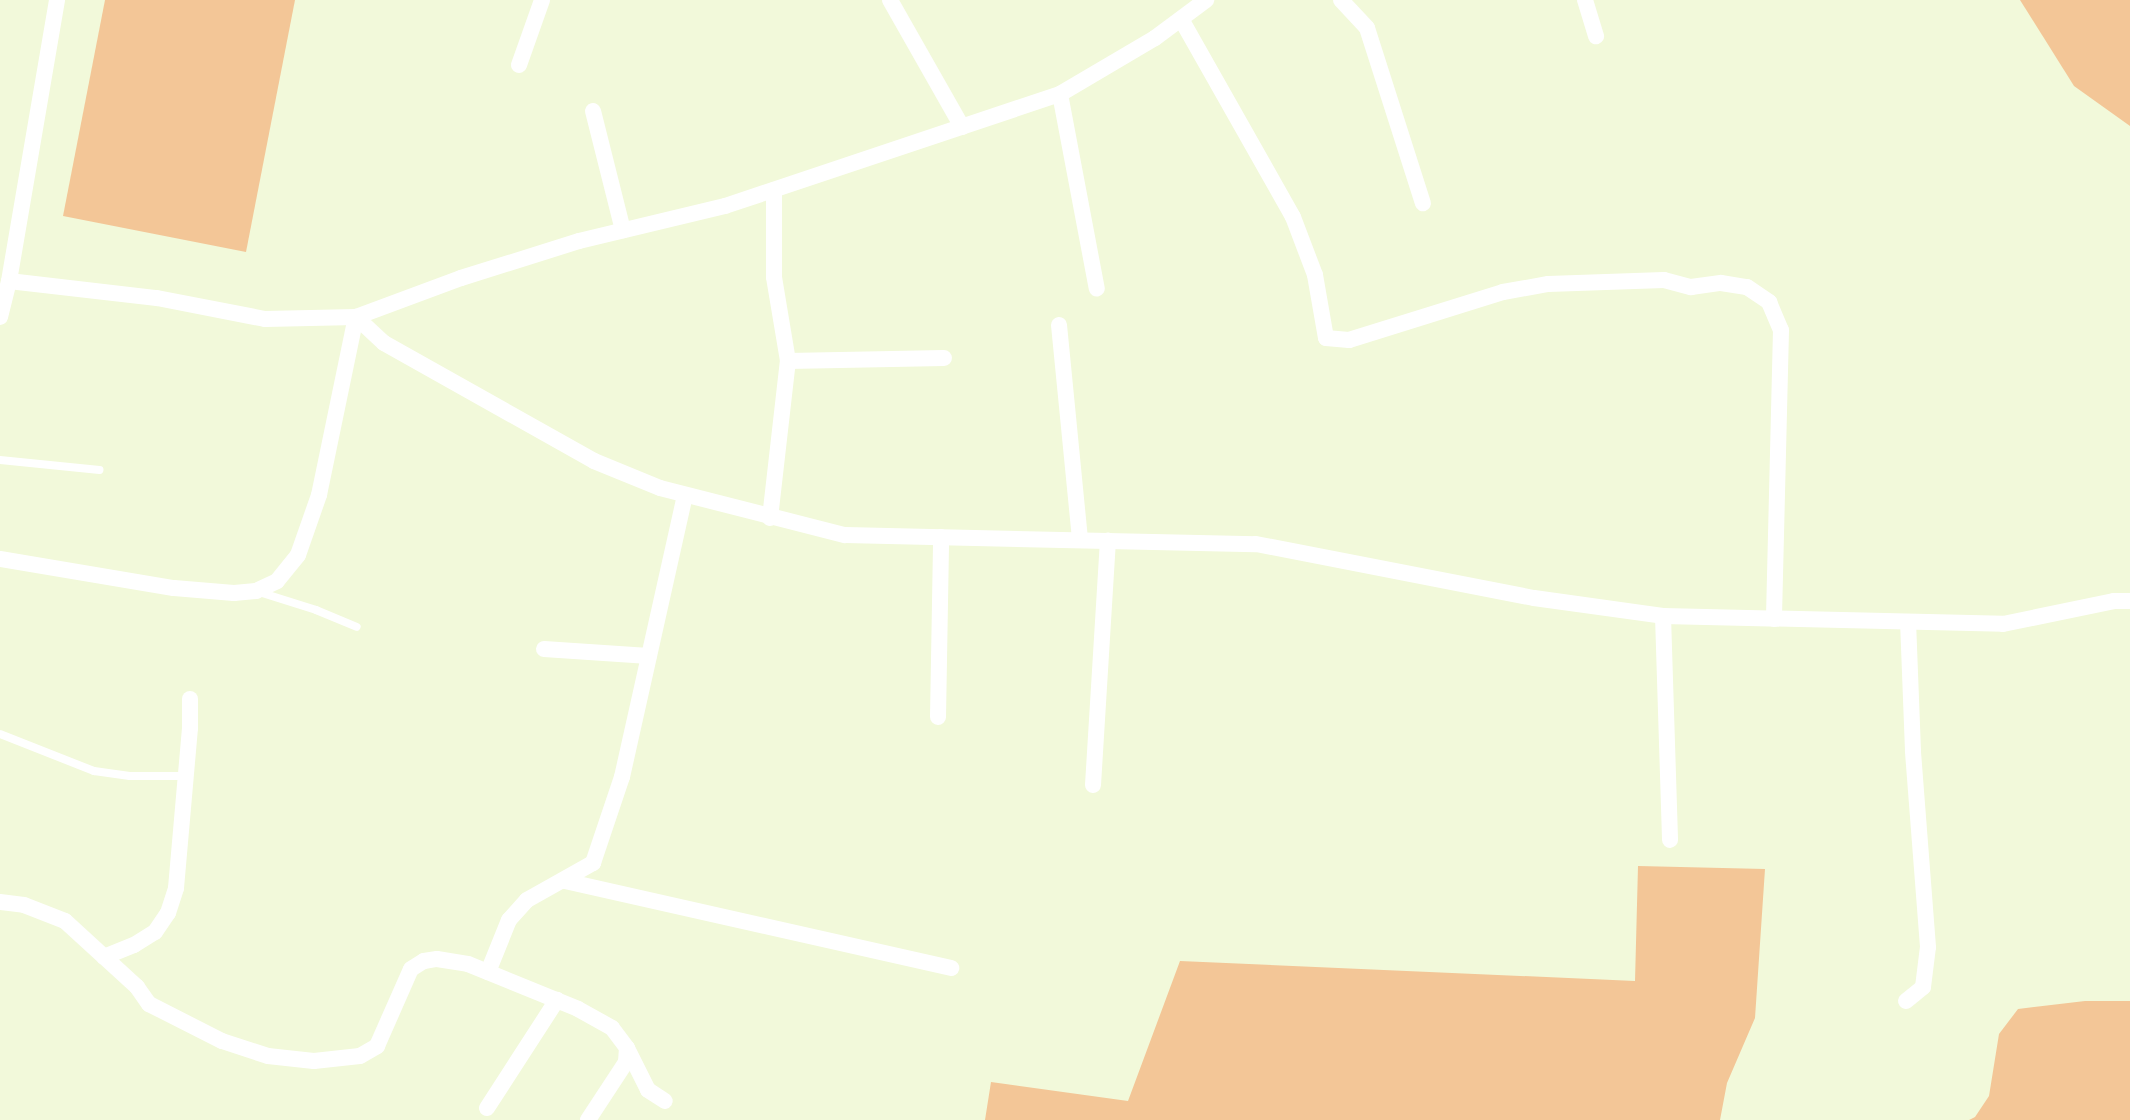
<!DOCTYPE html>
<style>
body{margin:0}
#map{position:relative;width:2130px;height:1120px;overflow:hidden;background:#f2f9da;font-family:Raleway,sans-serif}
div>[style]{position:absolute}
.green>*{inset:0;background:#f3c697}
.lane>*{height:8px;margin:-4px;padding:0 4px;transform-origin:4px;border-radius:4px;background:#fff}
.street>*{height:16px;margin:-8px;padding:0 8px;transform-origin:8px;border-radius:8px;background:#fff}
span{translate:-50% -50%;white-space:nowrap;text-align:center;line-height:1.15;-webkit-text-stroke:7px #f2f9da;paint-order:stroke}
</style>
<div id="map">
<div class="green">
<i style="clip-path:polygon(105px 0,295px 0,246px 252px,63px 216px)"></i>
<i style="clip-path:polygon(2020px 0,2130px 0,2130px 126px,2074px 86px)"></i>
<i style="clip-path:polygon(1638px 866px,1765px 869px,1755px 1018px,1727px 1083px,1720px 1120px,985px 1120px,991px 1082px,1128px 1101px,1180px 961px,1635px 981px)"></i>
<i style="clip-path:polygon(2085px 1001px,2130px 1001px,2130px 1120px,1969px 1120px,1975px 1117px,1989px 1096px,1999px 1034px,2018px 1009px)"></i>
</div>
<div class="lane">
<i style="left:0;top:460px;width:100px;rotate:5.7deg"></i>
<i style="left:259px;top:592px;width:60px;rotate:17.5deg"></i>
<i style="left:316px;top:610px;width:44px;rotate:22.5deg"></i>
<i style="left:0;top:734px;width:101px;rotate:21.5deg"></i>
<i style="left:94px;top:771px;width:36px;rotate:8deg"></i>
<i style="left:130px;top:776px;width:56px"></i>
</div>
<div class="street">
<i style="left:890px;top:0;width:146px;rotate:60.4deg"></i>
<i style="left:1341px;top:0;width:38px;rotate:47deg"></i>
<i style="left:1367px;top:28px;width:184px;rotate:72.3deg"></i>
<i style="left:1585px;top:0;width:38px;rotate:73deg"></i>
<i style="left:1181px;top:19px;width:227px;rotate:60.5deg"></i>
<i style="left:1293px;top:217px;width:62px;rotate:69.2deg"></i>
<i style="left:1315px;top:275px;width:64px;rotate:80.1deg"></i>
<i style="left:1326px;top:338px;width:23px;rotate:5deg"></i>
<i style="left:1349px;top:340px;width:161px;rotate:-17.3deg"></i>
<i style="left:1503px;top:292px;width:46px;rotate:-10.1deg"></i>
<i style="left:1548px;top:284px;width:116px;rotate:-2deg"></i>
<i style="left:1664px;top:280px;width:28px;rotate:15deg"></i>
<i style="left:1691px;top:287px;width:30px;rotate:-8deg"></i>
<i style="left:1721px;top:283px;width:26px;rotate:9deg"></i>
<i style="left:1747px;top:287px;width:27px;rotate:34deg"></i>
<i style="left:1769px;top:302px;width:30px;rotate:67deg"></i>
<i style="left:1781px;top:330px;width:289px;rotate:91.4deg"></i>
<i style="left:519px;top:65px;width:69px;rotate:-70.5deg"></i>
<i style="left:1060px;top:94px;width:198px;rotate:79.3deg"></i>
<i style="left:593px;top:111px;width:123px;rotate:75.9deg"></i>
<i style="left:9px;top:281px;width:149px;rotate:6.6deg"></i>
<i style="left:157px;top:298px;width:110px;rotate:11deg"></i>
<i style="left:265px;top:319px;width:91px;rotate:-1.3deg"></i>
<i style="left:356px;top:317px;width:112px;rotate:-20.4deg"></i>
<i style="left:461px;top:278px;width:124px;rotate:-17.4deg"></i>
<i style="left:579px;top:241px;width:150px;rotate:-13.5deg"></i>
<i style="left:725px;top:206px;width:353px;rotate:-18.5deg"></i>
<i style="left:1060px;top:94px;width:110px;rotate:-30.5deg"></i>
<i style="left:1155px;top:38px;width:64px;rotate:-36.7deg"></i>
<i style="left:0;top:317px;width:37px;rotate:-76deg"></i>
<i style="left:9px;top:281px;width:285px;rotate:-80.3deg"></i>
<i style="left:356px;top:317px;width:38px;rotate:43deg"></i>
<i style="left:384px;top:343px;width:241px;rotate:29.3deg"></i>
<i style="left:594px;top:461px;width:71px;rotate:22.2deg"></i>
<i style="left:660px;top:488px;width:191px;rotate:14.3deg"></i>
<i style="left:845px;top:535px;width:411px;rotate:1.3deg"></i>
<i style="left:1256px;top:544px;width:283px;rotate:11deg"></i>
<i style="left:1534px;top:598px;width:130px;rotate:7.9deg"></i>
<i style="left:1663px;top:616px;width:340px;rotate:1.3deg"></i>
<i style="left:2003px;top:624px;width:113px;rotate:-11.7deg"></i>
<i style="left:2114px;top:601px;width:16px"></i>
<i style="left:1059px;top:325px;width:216px;rotate:84.4deg"></i>
<i style="left:788px;top:361px;width:156px;rotate:-1.1deg"></i>
<i style="left:770px;top:518px;width:158px;rotate:-83.5deg"></i>
<i style="left:788px;top:361px;width:85px;rotate:-99.5deg"></i>
<i style="left:774px;top:277px;width:87px;rotate:-90deg"></i>
<i style="left:0;top:559px;width:176px;rotate:9.5deg"></i>
<i style="left:174px;top:588px;width:60px;rotate:4.8deg"></i>
<i style="left:234px;top:593px;width:22px;rotate:-5deg"></i>
<i style="left:256px;top:591px;width:23px;rotate:-25deg"></i>
<i style="left:277px;top:581px;width:33px;rotate:-51deg"></i>
<i style="left:298px;top:555px;width:64px;rotate:-70.7deg"></i>
<i style="left:319px;top:495px;width:182px;rotate:-78.3deg"></i>
<i style="left:1663px;top:616px;width:224px;rotate:88.2deg"></i>
<i style="left:544px;top:649px;width:105px;rotate:3.8deg"></i>
<i style="left:938px;top:717px;width:180px;rotate:-89deg"></i>
<i style="left:1093px;top:785px;width:245px;rotate:-86.5deg"></i>
<i style="left:565px;top:881px;width:396px;rotate:12.7deg"></i>
<i style="left:0;top:902px;width:24px;rotate:7deg"></i>
<i style="left:24px;top:905px;width:44px;rotate:21.3deg"></i>
<i style="left:65px;top:921px;width:98px;rotate:42.5deg"></i>
<i style="left:137px;top:987px;width:21px;rotate:55deg"></i>
<i style="left:149px;top:1004px;width:82px;rotate:26.9deg"></i>
<i style="left:222px;top:1041px;width:48px;rotate:18.1deg"></i>
<i style="left:268px;top:1056px;width:46px;rotate:6.2deg"></i>
<i style="left:314px;top:1061px;width:46px;rotate:-6.2deg"></i>
<i style="left:360px;top:1056px;width:20px;rotate:-30deg"></i>
<i style="left:377px;top:1046px;width:84px;rotate:-66.2deg"></i>
<i style="left:411px;top:969px;width:15px;rotate:-32deg"></i>
<i style="left:424px;top:961px;width:13px;rotate:-9deg"></i>
<i style="left:437px;top:959px;width:31px;rotate:9deg"></i>
<i style="left:468px;top:964px;width:119px;rotate:22.2deg"></i>
<i style="left:578px;top:1009px;width:39px;rotate:29deg"></i>
<i style="left:612px;top:1028px;width:25px;rotate:53deg"></i>
<i style="left:627px;top:1048px;width:47px;rotate:63.4deg"></i>
<i style="left:648px;top:1090px;width:20px;rotate:33deg"></i>
<i style="left:104px;top:957px;width:32px;rotate:-22deg"></i>
<i style="left:134px;top:945px;width:25px;rotate:-32deg"></i>
<i style="left:155px;top:932px;width:23px;rotate:-56deg"></i>
<i style="left:168px;top:913px;width:26px;rotate:-72deg"></i>
<i style="left:176px;top:888px;width:161px;rotate:-85deg"></i>
<i style="left:190px;top:728px;width:29px;rotate:-90deg"></i>
<i style="left:488px;top:972px;width:56px;rotate:-68deg"></i>
<i style="left:509px;top:920px;width:27px;rotate:-48deg"></i>
<i style="left:527px;top:900px;width:76px;rotate:-29.3deg"></i>
<i style="left:593px;top:863px;width:91px;rotate:-71.4deg"></i>
<i style="left:622px;top:777px;width:289px;rotate:-77.4deg"></i>
<i style="left:1906px;top:1001px;width:22px;rotate:-39deg"></i>
<i style="left:1923px;top:987px;width:40px;rotate:-82.9deg"></i>
<i style="left:1928px;top:947px;width:197px;rotate:-94.4deg"></i>
<i style="left:1913px;top:751px;width:129px;rotate:-92.2deg"></i>
<i style="left:487px;top:1108px;width:129px;rotate:-57.1deg"></i>
<i style="left:588px;top:1120px;width:69px;rotate:-56.8deg"></i>
<i style="left:626px;top:1062px;width:14px;rotate:-86deg"></i>
</div>
</div>
